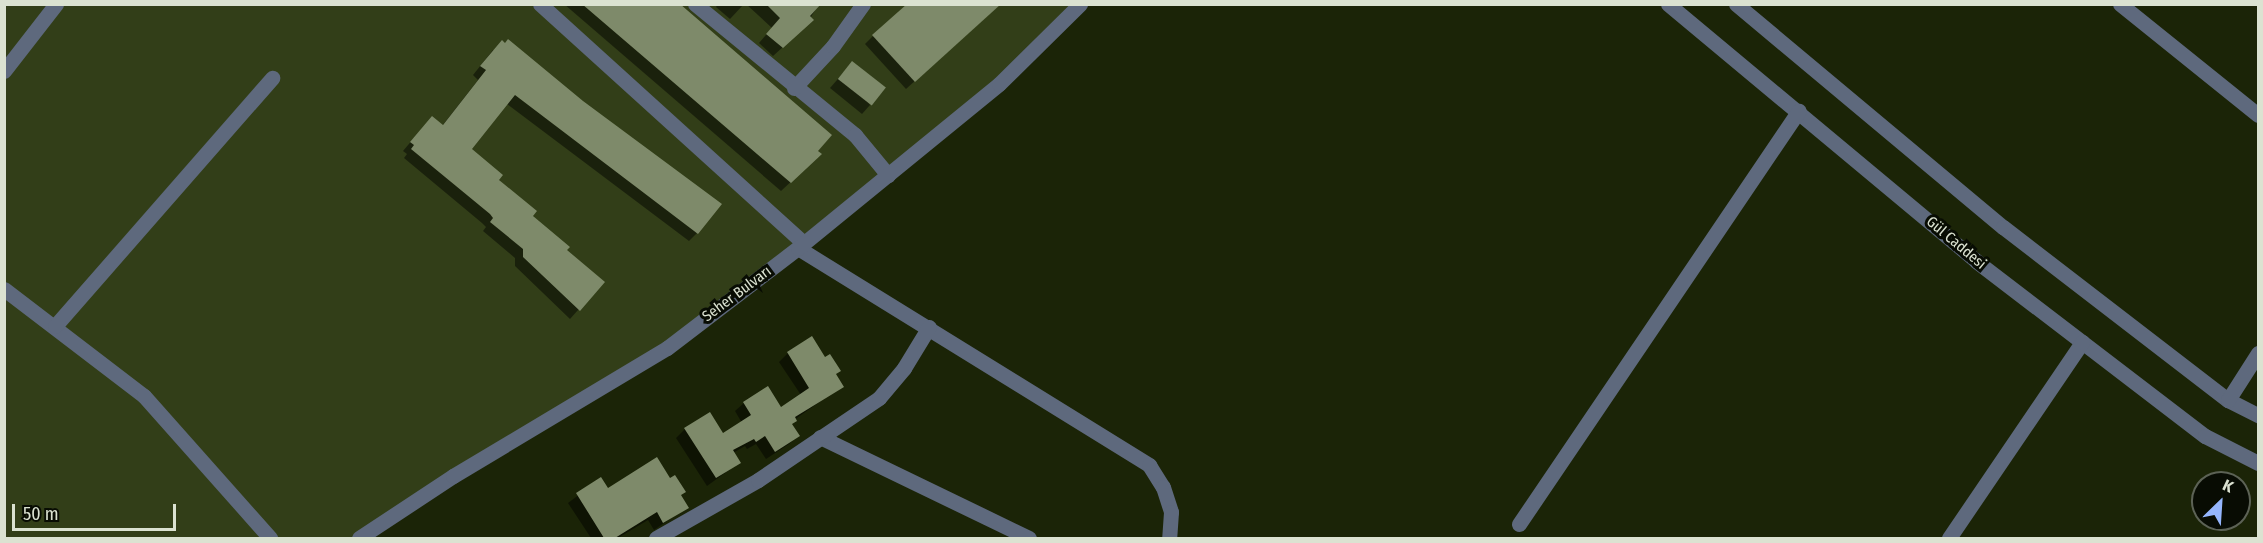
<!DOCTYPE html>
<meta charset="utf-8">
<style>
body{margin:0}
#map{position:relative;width:2263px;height:543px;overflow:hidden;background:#1b2407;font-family:"Fira Sans Condensed",sans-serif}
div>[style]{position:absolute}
.green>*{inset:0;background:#323e18}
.shadow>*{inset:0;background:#0007}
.building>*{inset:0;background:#7e8a6a;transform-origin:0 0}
.minor>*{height:15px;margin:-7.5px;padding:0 7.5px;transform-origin:7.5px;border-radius:7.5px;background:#5e697d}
span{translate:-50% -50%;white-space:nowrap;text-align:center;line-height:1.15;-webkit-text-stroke:6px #080c03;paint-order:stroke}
.street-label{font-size:15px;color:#dbe2d1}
.frame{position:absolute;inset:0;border:6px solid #dbe2d1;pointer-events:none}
.north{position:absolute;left:2191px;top:471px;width:60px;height:60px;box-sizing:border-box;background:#080c03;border:2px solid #5c6255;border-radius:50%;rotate:25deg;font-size:16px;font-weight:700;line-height:24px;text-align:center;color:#dbe2d1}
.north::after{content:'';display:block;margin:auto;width:21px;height:27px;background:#95b6fd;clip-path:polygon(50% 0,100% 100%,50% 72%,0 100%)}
.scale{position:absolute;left:12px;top:504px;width:164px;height:27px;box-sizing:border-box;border:3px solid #dbe2d1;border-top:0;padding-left:8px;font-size:18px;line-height:21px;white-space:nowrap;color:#dbe2d1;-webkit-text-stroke:4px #080c03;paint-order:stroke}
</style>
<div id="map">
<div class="green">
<i style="clip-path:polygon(4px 5px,1077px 5px,1036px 47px,687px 330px,360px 538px,5px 538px)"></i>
</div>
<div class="shadow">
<i style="clip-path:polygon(564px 4px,677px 4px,811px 163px,781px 191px)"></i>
<i style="clip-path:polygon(718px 4px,744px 4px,730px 19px,716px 7px)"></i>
<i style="clip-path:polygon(746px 4px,819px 4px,804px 28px,773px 56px,759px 43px,772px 28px)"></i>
<i style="clip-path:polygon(1000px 4px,906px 89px,865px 44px,873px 36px)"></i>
<i style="clip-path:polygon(493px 50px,697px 233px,689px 241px,507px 104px,470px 150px,565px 250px,603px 282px,570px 319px,515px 266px,515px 258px,483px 231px,486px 227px,482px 223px,404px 158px,407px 154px,403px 151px,424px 126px,442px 126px,478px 80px,473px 75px)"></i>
<i style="clip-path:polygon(844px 72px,870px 105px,862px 114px,830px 88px)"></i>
<i style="clip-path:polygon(788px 353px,825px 359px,839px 371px,835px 375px,842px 386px,794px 420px,791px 425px,798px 436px,789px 444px,766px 459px,756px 444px,747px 449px,745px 446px,733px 453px,740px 462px,707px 486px,676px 438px,685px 429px,722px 435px,742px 423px,735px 411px,744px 403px,781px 409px,801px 395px,779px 362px)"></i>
<i style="clip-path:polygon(600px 479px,607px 490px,670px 480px,687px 507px,654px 530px,648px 520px,618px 538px,591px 538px,568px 503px)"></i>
</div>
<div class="building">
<i style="clip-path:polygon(582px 4px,680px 4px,832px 135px,818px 151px,822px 154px,791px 183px)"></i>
<i style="clip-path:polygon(766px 4px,821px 4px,810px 16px,814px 20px,783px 48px,766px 34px,780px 18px)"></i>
<i style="clip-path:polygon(907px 4px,1001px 4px,915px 82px,872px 35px)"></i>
<i style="clip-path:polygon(508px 39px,583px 101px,722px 204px,698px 234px,515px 95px,472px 149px,503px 175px,499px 180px,537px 211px,533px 216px,570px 247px,567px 250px,605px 282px,580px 311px,523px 257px,523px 249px,490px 222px,493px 218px,490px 214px,411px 149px,414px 145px,410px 142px,432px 116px,443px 125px,486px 70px,480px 66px,502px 40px,505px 43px)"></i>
<i style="left:852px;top:61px;width:43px;height:23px;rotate:38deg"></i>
<i style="clip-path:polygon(812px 336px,825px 357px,830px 354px,841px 371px,836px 374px,844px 387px,795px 417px,797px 421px,792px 424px,800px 436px,775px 452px,765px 436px,756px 442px,754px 439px,733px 450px,741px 463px,716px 478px,684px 428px,710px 412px,723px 433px,751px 415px,743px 402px,768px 386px,781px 407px,809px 388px,787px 352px)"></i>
<i style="clip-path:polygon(657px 457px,670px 478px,675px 475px,686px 492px,681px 495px,689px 508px,663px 523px,657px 512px,615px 538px,604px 538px,576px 493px,601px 477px,608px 488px)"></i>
</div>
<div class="minor">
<i style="left:540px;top:4px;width:356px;rotate:42.2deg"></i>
<i style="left:695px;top:4px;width:207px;rotate:39.3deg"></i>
<i style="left:855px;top:135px;width:52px;rotate:50.5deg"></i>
<i style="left:1668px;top:4px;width:401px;rotate:39.8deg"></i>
<i style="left:1976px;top:261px;width:288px;rotate:37.4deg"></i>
<i style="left:2205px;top:436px;width:59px;rotate:27deg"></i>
<i style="left:1736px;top:4px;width:348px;rotate:39.9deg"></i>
<i style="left:2003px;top:227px;width:284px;rotate:37.6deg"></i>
<i style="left:2228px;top:400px;width:34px;rotate:27deg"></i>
<i style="left:2120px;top:4px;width:177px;rotate:38.8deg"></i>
<i style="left:4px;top:71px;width:85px;rotate:-52.2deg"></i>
<i style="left:794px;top:88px;width:57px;rotate:-47.1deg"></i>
<i style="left:833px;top:46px;width:52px;rotate:-54.5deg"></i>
<i style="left:798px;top:248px;width:413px;rotate:31.7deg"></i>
<i style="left:1149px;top:465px;width:26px;rotate:58deg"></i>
<i style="left:1163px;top:487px;width:26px;rotate:72deg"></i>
<i style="left:1171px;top:512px;width:26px;rotate:94deg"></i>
<i style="left:4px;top:289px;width:176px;rotate:37.4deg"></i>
<i style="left:144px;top:396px;width:190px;rotate:48.4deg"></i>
<i style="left:55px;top:326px;width:330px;rotate:-48.8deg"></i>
<i style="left:2228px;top:400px;width:56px;rotate:-57.4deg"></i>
<i style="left:820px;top:437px;width:232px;rotate:25.8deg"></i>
<i style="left:1519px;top:524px;width:499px;rotate:-55.9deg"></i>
<i style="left:359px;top:538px;width:113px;rotate:-33.4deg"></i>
<i style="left:453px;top:476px;width:249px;rotate:-30.9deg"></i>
<i style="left:667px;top:348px;width:165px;rotate:-37.4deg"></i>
<i style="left:798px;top:248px;width:259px;rotate:-39.2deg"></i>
<i style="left:999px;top:84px;width:114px;rotate:-44.6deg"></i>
<i style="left:656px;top:538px;width:117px;rotate:-29.6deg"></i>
<i style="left:758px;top:480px;width:146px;rotate:-34.1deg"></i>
<i style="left:879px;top:398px;width:39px;rotate:-50deg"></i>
<i style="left:904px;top:368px;width:48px;rotate:-58.6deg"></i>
<i style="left:1949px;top:538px;width:237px;rotate:-55.8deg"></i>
</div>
<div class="street-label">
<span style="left:1956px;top:243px;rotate:40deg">Gül Caddesi</span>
<span style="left:737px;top:294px;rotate:-37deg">Seher Bulvarı</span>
</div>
<div class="frame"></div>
<div class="north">K</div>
<div class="scale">50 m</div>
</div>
